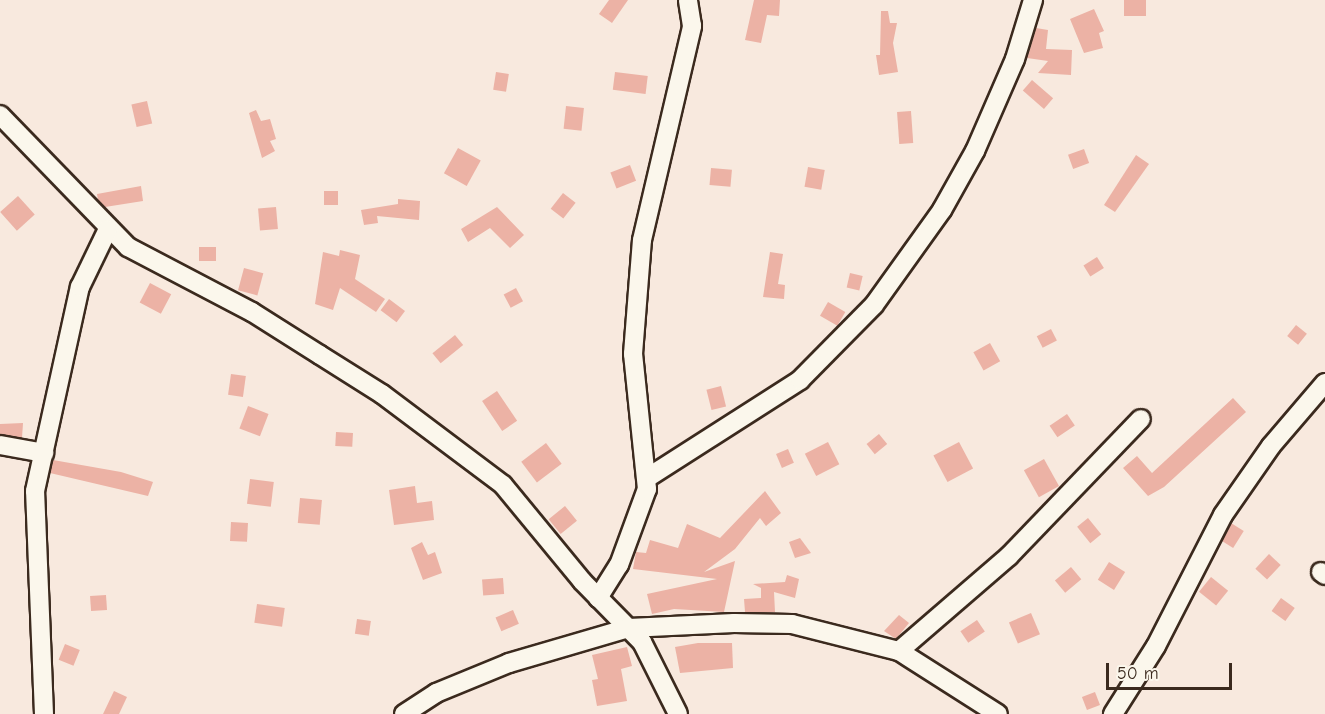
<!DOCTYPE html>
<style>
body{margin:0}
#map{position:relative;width:1325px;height:714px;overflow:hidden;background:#f8e9de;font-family:"Comic Neue",sans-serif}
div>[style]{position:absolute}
.building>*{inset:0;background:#ecb2a5;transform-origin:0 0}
.roads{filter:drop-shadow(2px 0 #3b2a1e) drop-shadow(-2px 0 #3b2a1e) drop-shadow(0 2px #3b2a1e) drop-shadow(0 -2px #3b2a1e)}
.minor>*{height:18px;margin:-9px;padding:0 9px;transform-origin:9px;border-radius:9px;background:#fbf7ec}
span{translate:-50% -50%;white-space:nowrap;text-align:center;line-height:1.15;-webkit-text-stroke:6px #fbf7ec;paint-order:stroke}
.scale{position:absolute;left:1106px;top:663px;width:126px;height:27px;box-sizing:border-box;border:3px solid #3b2a1e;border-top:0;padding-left:8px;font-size:18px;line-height:21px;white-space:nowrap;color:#3b2a1e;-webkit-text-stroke:4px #fbf7ec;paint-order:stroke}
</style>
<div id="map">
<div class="building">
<i style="clip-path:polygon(609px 0,628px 0,612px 23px,599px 14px)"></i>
<i style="clip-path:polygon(754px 0,780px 0,779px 16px,767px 15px,761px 43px,745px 40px)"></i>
<i style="left:1124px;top:0;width:22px;height:16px"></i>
<i style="clip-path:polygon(1094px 9px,1104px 31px,1099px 33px,1103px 48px,1084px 53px,1070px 19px)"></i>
<i style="clip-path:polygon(881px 11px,888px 11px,890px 23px,897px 23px,893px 43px,898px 72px,879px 75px,876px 55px,880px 55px)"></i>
<i style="clip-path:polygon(1036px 28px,1048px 30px,1046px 49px,1072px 50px,1071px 75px,1038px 73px,1048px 61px,1027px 58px)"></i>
<i style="left:496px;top:72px;width:13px;height:18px;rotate:9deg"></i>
<i style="left:615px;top:72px;width:33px;height:18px;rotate:7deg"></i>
<i style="left:1032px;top:80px;width:28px;height:14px;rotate:41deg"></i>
<i style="left:147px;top:101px;width:23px;height:16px;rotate:77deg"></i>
<i style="left:566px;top:106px;width:18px;height:23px;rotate:6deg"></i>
<i style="clip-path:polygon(256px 110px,261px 121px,270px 119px,276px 139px,270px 141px,275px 151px,262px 158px,249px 113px)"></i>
<i style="left:911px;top:111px;width:32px;height:14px;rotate:86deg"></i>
<i style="left:458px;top:148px;width:26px;height:29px;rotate:29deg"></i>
<i style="left:1084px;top:149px;width:15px;height:17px;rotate:70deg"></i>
<i style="clip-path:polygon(1136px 155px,1149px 164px,1115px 212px,1104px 205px)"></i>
<i style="left:630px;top:165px;width:17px;height:21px;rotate:69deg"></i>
<i style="left:808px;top:167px;width:17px;height:20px;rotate:10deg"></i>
<i style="left:711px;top:168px;width:21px;height:17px;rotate:5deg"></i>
<i style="clip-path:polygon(141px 186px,143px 201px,105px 207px,98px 200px,97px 194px)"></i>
<i style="left:324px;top:191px;width:14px;height:14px"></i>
<i style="left:563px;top:193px;width:16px;height:20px;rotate:38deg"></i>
<i style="left:18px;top:196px;width:25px;height:24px;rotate:48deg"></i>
<i style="clip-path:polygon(398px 199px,420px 201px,419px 220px,377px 216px,378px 223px,364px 225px,361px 210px,398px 204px)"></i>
<i style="left:276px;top:207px;width:22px;height:18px;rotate:85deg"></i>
<i style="clip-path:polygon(497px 207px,524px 235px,510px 248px,490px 228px,468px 242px,461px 229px)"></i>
<i style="left:199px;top:247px;width:17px;height:14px"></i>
<i style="clip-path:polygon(340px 250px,360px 255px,355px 279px,385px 299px,376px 312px,340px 288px,333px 310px,315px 304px,323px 252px,339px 256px)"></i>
<i style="clip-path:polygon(770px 252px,783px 254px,778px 284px,785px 285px,784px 299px,763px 297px)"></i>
<i style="left:1097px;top:257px;width:13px;height:16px;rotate:58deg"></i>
<i style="left:244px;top:268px;width:20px;height:23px;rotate:15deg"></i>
<i style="left:850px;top:273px;width:13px;height:15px;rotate:13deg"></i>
<i style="left:150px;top:283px;width:24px;height:22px;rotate:28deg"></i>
<i style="left:516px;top:288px;width:15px;height:14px;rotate:62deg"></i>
<i style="left:389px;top:299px;width:20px;height:14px;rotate:37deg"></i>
<i style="left:828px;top:302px;width:20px;height:16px;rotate:30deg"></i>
<i style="left:1296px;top:325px;width:14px;height:14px;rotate:39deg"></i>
<i style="left:1051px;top:329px;width:13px;height:16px;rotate:63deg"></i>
<i style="left:455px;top:335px;width:13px;height:29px;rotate:51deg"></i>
<i style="left:990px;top:343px;width:21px;height:19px;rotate:61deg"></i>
<i style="left:231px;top:374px;width:15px;height:21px;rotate:8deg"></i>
<i style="left:721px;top:386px;width:21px;height:15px;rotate:76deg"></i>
<i style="left:497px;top:391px;width:36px;height:18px;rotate:56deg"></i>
<i style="clip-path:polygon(1233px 398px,1246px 412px,1164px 487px,1148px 496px,1123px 468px,1137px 456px,1152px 473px)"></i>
<i style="left:248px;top:406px;width:22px;height:24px;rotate:21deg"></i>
<i style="left:1067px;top:414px;width:14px;height:21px;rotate:56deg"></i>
<i style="clip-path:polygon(23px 423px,22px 438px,0 434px,0 424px)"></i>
<i style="left:336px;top:432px;width:17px;height:14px;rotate:3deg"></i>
<i style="left:879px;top:434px;width:13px;height:16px;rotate:51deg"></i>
<i style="left:828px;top:442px;width:25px;height:26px;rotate:63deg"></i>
<i style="left:959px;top:442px;width:30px;height:29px;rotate:62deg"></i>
<i style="left:546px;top:443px;width:26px;height:31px;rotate:53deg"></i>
<i style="left:788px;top:449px;width:15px;height:13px;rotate:67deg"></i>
<i style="left:1044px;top:459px;width:31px;height:23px;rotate:61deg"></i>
<i style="clip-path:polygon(53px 460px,121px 472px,153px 482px,148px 496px,50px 473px)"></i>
<i style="left:250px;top:479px;width:24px;height:25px;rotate:7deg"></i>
<i style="clip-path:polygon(415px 486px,417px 503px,432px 501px,434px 520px,394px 525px,389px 490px)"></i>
<i style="clip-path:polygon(765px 491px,781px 513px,766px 526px,760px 518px,735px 549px,704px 572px,735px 561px,724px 612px,674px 609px,652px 614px,647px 594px,717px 579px,633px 569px,636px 552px,646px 553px,650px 540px,678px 548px,687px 524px,720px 538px)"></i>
<i style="left:300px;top:498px;width:22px;height:25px;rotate:5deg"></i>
<i style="left:565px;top:506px;width:19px;height:21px;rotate:51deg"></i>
<i style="left:1088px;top:518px;width:21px;height:14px;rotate:51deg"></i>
<i style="left:231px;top:522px;width:17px;height:19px;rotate:3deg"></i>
<i style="left:1231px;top:523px;width:15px;height:20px;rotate:32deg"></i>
<i style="clip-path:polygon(800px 538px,811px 553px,795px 558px,789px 542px)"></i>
<i style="clip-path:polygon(422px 542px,428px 555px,435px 552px,442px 573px,423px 580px,411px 548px)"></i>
<i style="left:1269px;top:554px;width:16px;height:20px;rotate:43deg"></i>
<i style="left:1109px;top:562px;width:19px;height:21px;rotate:32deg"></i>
<i style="left:1071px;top:567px;width:16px;height:21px;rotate:50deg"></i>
<i style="clip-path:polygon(787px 575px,799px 579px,795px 598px,774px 592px,775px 612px,745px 612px,744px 599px,761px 598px,761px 588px,753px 584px,785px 582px)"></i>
<i style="left:1211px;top:577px;width:22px;height:19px;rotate:39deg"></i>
<i style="left:503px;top:578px;width:16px;height:21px;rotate:86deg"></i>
<i style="left:106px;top:595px;width:15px;height:16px;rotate:86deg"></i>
<i style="left:1281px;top:598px;width:17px;height:16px;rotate:36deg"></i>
<i style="left:257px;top:604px;width:28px;height:19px;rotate:8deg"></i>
<i style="left:513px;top:610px;width:15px;height:19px;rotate:67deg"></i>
<i style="left:1031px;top:613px;width:23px;height:24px;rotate:67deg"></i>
<i style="clip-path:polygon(899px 615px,909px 623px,896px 639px,884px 631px)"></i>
<i style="left:357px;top:619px;width:14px;height:15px;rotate:8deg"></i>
<i style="left:977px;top:620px;width:14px;height:20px;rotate:56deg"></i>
<i style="clip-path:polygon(698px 643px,732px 643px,733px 668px,680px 673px,675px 647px)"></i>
<i style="left:65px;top:644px;width:16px;height:17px;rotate:22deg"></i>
<i style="clip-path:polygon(627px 647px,632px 666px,621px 669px,627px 701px,597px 706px,592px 680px,598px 679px,592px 655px)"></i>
<i style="clip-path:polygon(114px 691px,127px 697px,119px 714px,103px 714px)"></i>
<i style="left:1095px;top:692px;width:14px;height:14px;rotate:69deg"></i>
</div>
<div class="roads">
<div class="minor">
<i style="left:0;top:115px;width:184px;rotate:45.9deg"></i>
<i style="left:128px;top:247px;width:140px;rotate:27.7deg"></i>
<i style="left:252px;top:312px;width:80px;rotate:32.3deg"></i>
<i style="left:320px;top:355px;width:73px;rotate:32.2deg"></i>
<i style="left:382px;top:394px;width:151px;rotate:36.9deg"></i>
<i style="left:503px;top:485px;width:124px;rotate:50.5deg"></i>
<i style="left:582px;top:581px;width:86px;rotate:45.5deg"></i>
<i style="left:642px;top:642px;width:80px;rotate:63.4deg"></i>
<i style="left:0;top:445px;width:45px;rotate:10.3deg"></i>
<i style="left:647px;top:478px;width:182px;rotate:-32.6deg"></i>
<i style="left:800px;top:380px;width:105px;rotate:-45.4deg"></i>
<i style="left:874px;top:305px;width:117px;rotate:-54.4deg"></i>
<i style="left:942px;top:210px;width:68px;rotate:-60.8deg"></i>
<i style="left:975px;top:151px;width:100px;rotate:-66.5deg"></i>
<i style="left:1015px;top:59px;width:62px;rotate:-73deg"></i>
<i style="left:1321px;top:572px;width:5px;rotate:37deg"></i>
<i style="left:598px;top:598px;width:39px;rotate:-58deg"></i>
<i style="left:619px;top:565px;width:81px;rotate:-69.8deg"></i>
<i style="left:647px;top:489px;width:136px;rotate:-95.9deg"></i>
<i style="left:633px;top:354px;width:114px;rotate:-85.5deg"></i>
<i style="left:642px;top:240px;width:220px;rotate:-76.8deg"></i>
<i style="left:692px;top:26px;width:26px;rotate:-99deg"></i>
<i style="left:899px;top:651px;width:145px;rotate:-40.8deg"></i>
<i style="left:1009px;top:556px;width:190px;rotate:-46.1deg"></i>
<i style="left:44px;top:714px;width:223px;rotate:-92.3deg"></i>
<i style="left:35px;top:491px;width:209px;rotate:-77.6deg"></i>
<i style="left:80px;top:287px;width:64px;rotate:-64.2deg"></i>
<i style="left:404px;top:714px;width:38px;rotate:-33deg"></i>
<i style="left:436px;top:693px;width:79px;rotate:-22.3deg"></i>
<i style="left:509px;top:663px;width:125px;rotate:-16.3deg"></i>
<i style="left:629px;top:628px;width:105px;rotate:-2.7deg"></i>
<i style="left:734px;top:623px;width:58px;rotate:1deg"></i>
<i style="left:792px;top:624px;width:110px;rotate:14.2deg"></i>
<i style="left:899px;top:651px;width:117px;rotate:32.5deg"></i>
<i style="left:1113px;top:714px;width:80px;rotate:-57.7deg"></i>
<i style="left:1156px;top:646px;width:147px;rotate:-62.9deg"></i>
<i style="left:1223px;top:515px;width:84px;rotate:-55.2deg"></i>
<i style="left:1271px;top:446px;width:83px;rotate:-49.4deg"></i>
</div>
</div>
<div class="scale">50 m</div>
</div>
